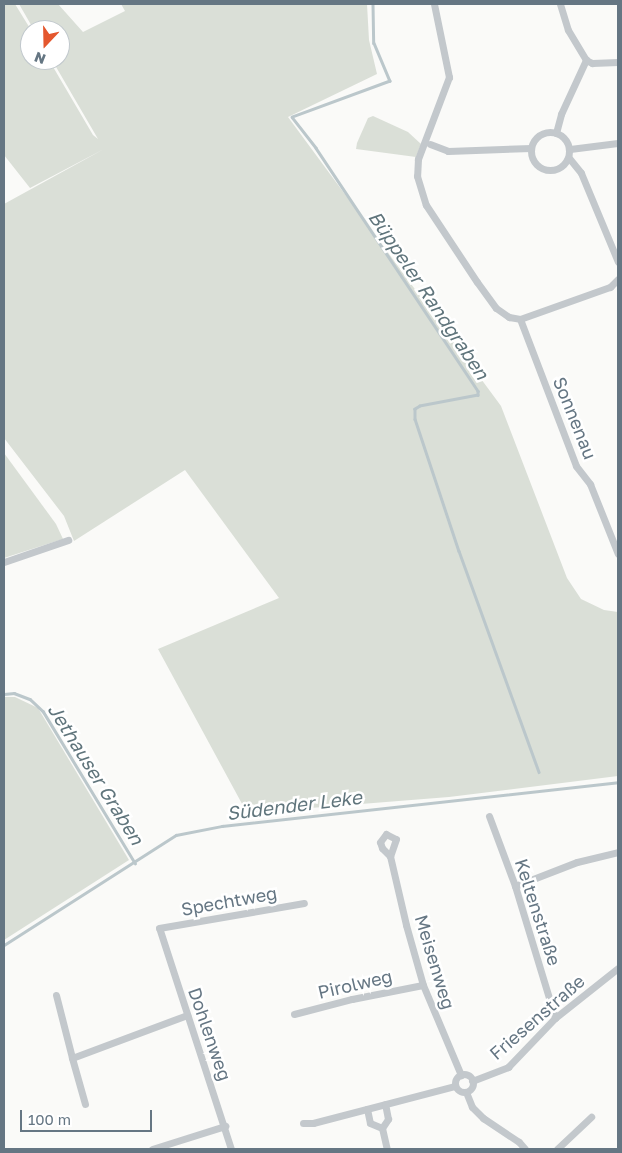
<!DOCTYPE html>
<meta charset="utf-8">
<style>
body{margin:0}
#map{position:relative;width:622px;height:1153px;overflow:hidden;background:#fafaf8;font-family:"Golos Text",sans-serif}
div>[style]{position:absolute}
.green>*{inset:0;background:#dadfd7}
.stream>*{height:2.5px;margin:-1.25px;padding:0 1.25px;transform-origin:1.25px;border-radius:1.25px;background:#bbc7cb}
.street>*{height:7px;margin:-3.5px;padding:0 3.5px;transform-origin:3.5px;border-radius:3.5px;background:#c3c8cc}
.street>.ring{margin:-3.5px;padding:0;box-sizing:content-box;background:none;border:7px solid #c3c8cc;border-radius:50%}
span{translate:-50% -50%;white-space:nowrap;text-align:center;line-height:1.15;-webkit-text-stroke:5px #fff;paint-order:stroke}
.street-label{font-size:18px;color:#657683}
.water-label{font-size:19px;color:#60757c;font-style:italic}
.frame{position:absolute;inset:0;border:5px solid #657683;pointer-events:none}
.north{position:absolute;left:20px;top:20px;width:50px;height:50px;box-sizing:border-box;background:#fff;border:1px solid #c1c8cd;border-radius:50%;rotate:201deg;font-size:14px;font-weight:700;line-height:20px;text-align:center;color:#657683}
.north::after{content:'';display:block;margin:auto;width:18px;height:22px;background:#e4572e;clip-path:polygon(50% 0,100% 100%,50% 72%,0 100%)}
.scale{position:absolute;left:20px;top:1110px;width:132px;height:22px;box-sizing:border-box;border:2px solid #657683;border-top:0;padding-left:6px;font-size:15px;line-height:18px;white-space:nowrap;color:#657683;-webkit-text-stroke:4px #fff;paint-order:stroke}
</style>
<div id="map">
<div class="green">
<i style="clip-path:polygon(4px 4px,15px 4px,31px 30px,30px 60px,49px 60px,93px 135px,98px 139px,52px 60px,60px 60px,60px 30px,34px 30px,19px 4px,58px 4px,83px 32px,125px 11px,121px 4px,367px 4px,369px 40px,377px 74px,288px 117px,501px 406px,567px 578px,581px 599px,604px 610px,618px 612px,618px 776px,449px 797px,247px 813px,158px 649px,279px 598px,185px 470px,74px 541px,64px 516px,4px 438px,4px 204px,104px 149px,30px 188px,4px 155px)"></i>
<i style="clip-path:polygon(373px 116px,408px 132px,421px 144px,416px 157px,356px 149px,357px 143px,368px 118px)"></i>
<i style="clip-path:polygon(4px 453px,56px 524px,63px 539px,4px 558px)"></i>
<i style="clip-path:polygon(4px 697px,15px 697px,38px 708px,129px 860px,4px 940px)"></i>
</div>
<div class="stream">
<i style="left:373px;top:4px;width:39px;rotate:89deg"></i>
<i style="left:374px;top:43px;width:41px;rotate:67.2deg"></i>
<i style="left:390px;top:81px;width:104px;rotate:159.8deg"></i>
<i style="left:292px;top:117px;width:39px;rotate:52deg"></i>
<i style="left:316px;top:148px;width:292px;rotate:56.3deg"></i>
<i style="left:478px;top:391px;width:4px;rotate:90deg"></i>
<i style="left:478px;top:395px;width:59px;rotate:169.3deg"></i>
<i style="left:420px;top:406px;width:6px;rotate:149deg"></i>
<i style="left:415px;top:409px;width:10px;rotate:90deg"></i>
<i style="left:415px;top:419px;width:139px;rotate:71.6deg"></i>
<i style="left:459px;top:551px;width:235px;rotate:70.1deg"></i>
<i style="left:4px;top:694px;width:10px;rotate:-6deg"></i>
<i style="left:14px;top:693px;width:17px;rotate:21deg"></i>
<i style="left:30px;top:699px;width:18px;rotate:43deg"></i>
<i style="left:43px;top:711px;width:178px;rotate:58.8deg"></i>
<i style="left:4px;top:945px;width:204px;rotate:-32.6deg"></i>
<i style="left:176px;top:835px;width:47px;rotate:-11.1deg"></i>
<i style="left:222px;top:826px;width:398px;rotate:-6.3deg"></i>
</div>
<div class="street">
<i style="left:434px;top:4px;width:75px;rotate:78.4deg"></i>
<i style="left:449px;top:77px;width:88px;rotate:110.7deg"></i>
<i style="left:418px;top:159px;width:17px;rotate:93deg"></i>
<i style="left:417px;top:176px;width:30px;rotate:73deg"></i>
<i style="left:426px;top:205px;width:92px;rotate:56.5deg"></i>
<i style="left:477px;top:282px;width:32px;rotate:54deg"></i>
<i style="left:496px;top:308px;width:16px;rotate:35deg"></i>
<i style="left:509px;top:317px;width:11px;rotate:10deg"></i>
<i style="left:520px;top:319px;width:96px;rotate:-19.6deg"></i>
<i style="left:610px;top:287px;width:11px;rotate:-45deg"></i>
<i style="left:560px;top:4px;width:27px;rotate:73deg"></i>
<i style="left:568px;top:30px;width:35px;rotate:59deg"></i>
<i style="left:586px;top:60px;width:7px;rotate:27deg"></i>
<i style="left:592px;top:63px;width:26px;rotate:-2deg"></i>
<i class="ring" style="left:531px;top:132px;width:31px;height:31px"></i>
<i style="left:556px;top:133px;width:20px;rotate:-75deg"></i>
<i style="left:561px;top:114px;width:60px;rotate:-65.2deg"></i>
<i style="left:430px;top:144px;width:19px;rotate:21deg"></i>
<i style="left:448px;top:151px;width:83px;rotate:-2.1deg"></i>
<i style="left:570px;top:149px;width:48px;rotate:-7.1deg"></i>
<i style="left:569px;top:158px;width:19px;rotate:51deg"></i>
<i style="left:581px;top:173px;width:96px;rotate:67.4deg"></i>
<i style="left:520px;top:319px;width:157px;rotate:69.1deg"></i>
<i style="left:576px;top:466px;width:23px;rotate:52deg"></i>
<i style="left:590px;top:484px;width:75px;rotate:68.2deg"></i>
<i style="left:4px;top:562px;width:68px;rotate:-19deg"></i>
<i style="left:489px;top:816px;width:75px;rotate:69.6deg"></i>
<i style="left:515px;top:886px;width:138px;rotate:73.1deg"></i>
<i style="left:390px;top:856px;width:11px;rotate:-135deg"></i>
<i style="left:382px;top:848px;width:6px;rotate:-108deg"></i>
<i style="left:380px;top:842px;width:10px;rotate:-53deg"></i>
<i style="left:386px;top:834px;width:11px;rotate:27deg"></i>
<i style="left:396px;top:839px;width:18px;rotate:109deg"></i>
<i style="left:390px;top:856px;width:71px;rotate:76.9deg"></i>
<i style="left:406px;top:925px;width:62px;rotate:74.2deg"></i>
<i style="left:423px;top:985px;width:98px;rotate:67.1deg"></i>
<i style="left:515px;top:886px;width:66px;rotate:-21.2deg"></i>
<i style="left:577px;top:862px;width:42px;rotate:-13.7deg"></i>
<i style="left:56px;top:995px;width:65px;rotate:75.7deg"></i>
<i style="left:294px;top:1014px;width:60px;rotate:-14.5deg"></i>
<i style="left:352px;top:999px;width:72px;rotate:-11.2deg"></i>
<i class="ring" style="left:455px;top:1074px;width:11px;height:11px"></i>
<i style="left:472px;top:1081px;width:39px;rotate:-21deg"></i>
<i style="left:508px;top:1067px;width:68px;rotate:-46.2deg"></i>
<i style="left:555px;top:1018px;width:80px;rotate:-38.4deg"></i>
<i style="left:466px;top:1092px;width:16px;rotate:68deg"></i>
<i style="left:472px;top:1107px;width:16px;rotate:45deg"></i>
<i style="left:483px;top:1118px;width:43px;rotate:33.7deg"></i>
<i style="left:519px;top:1142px;width:9px;rotate:49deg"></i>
<i style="left:85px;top:1104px;width:48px;rotate:-105.8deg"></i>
<i style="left:72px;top:1058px;width:123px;rotate:-20.5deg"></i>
<i style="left:367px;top:1109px;width:14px;rotate:78deg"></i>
<i style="left:370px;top:1123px;width:13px;rotate:23deg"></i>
<i style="left:303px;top:1123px;width:10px"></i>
<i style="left:313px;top:1123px;width:147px;rotate:-14.6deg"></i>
<i style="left:382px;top:1128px;width:11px;rotate:-56deg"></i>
<i style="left:388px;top:1119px;width:15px;rotate:-101deg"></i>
<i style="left:382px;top:1128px;width:22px;rotate:77deg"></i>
<i style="left:152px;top:1149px;width:77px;rotate:-17.5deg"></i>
<i style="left:231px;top:1149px;width:232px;rotate:-108deg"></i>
<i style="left:159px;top:928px;width:147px;rotate:-9.8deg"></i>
<i style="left:557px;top:1149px;width:47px;rotate:-43.3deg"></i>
</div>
<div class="street-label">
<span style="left:575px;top:418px;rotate:68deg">Sonnenau</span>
<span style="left:229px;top:901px;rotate:-10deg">Spechtweg</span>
<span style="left:538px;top:912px;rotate:72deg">Keltenstraße</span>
<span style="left:435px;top:962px;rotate:73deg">Meisenweg</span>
<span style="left:355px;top:984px;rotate:-13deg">Pirolweg</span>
<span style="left:537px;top:1017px;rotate:-41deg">Friesenstraße</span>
<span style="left:210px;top:1034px;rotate:71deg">Dohlenweg</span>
</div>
<div class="water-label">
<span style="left:429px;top:295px;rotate:56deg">Büppeler Randgraben</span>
<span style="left:96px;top:774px;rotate:58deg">Jethauser Graben</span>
<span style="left:294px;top:805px;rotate:-7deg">Südender Leke</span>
</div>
<div class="frame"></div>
<div class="north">N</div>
<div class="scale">100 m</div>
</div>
